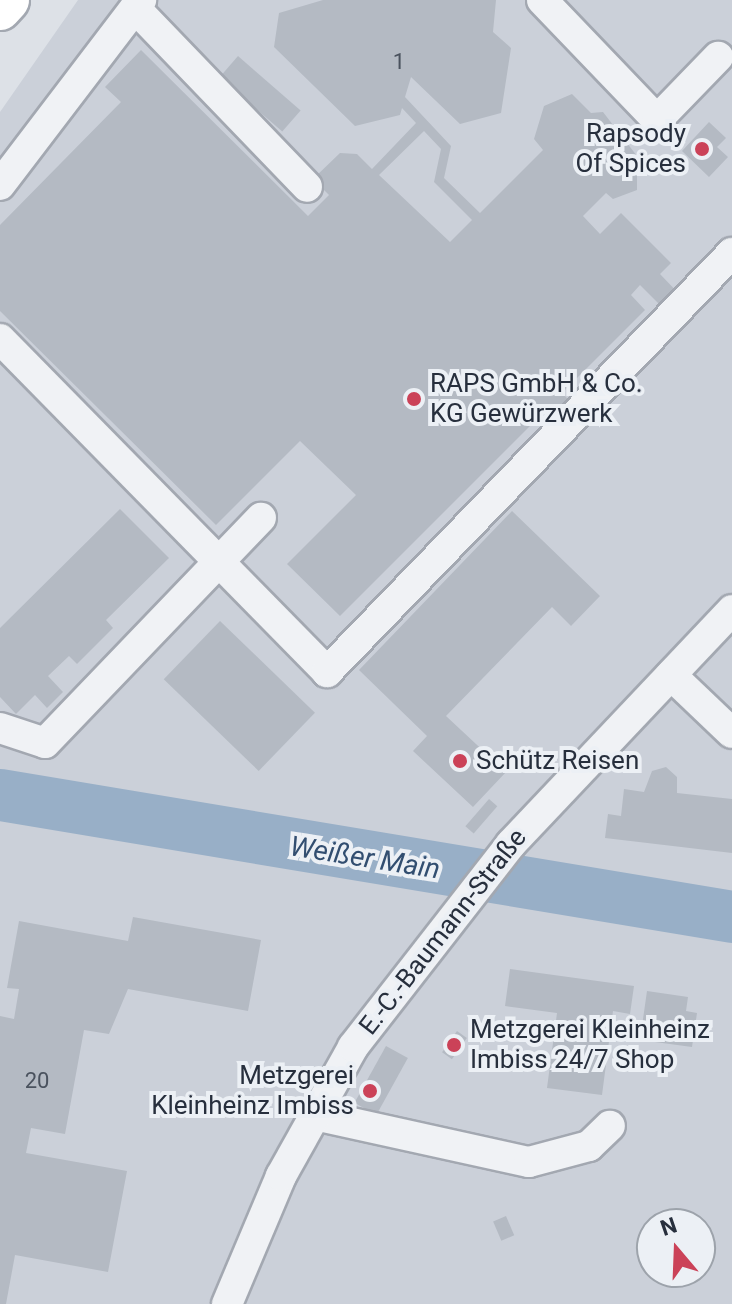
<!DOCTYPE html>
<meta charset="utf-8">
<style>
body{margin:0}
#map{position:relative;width:732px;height:1304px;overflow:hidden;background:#dde1e7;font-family:Roboto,sans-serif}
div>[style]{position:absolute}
.built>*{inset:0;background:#cbd0d9}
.river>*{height:52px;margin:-26px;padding:0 26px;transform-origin:26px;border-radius:26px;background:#98afc7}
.building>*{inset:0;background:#b4bac3;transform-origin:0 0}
.roads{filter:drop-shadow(2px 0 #a3a8b1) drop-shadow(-2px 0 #a3a8b1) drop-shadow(0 2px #a3a8b1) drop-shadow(0 -2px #a3a8b1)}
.minor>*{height:30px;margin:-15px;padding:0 15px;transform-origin:15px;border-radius:15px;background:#f0f2f5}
.highway>*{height:42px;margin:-21px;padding:0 21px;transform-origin:21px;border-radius:21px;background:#fff}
.dots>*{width:22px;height:22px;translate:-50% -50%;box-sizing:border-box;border:4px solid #ecf0f5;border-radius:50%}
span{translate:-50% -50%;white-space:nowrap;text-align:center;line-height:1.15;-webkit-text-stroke:8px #ecf0f5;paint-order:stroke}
.number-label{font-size:22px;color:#4a525e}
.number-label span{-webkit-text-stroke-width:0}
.poi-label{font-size:26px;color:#272f3d}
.right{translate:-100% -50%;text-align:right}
.left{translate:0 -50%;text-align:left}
.street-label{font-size:26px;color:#272f3d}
.water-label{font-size:28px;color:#324e70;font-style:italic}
.north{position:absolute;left:636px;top:1208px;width:80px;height:80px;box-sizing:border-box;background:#ecf0f5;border:2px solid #9da3ab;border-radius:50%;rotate:341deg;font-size:22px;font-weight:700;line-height:32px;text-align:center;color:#272f3d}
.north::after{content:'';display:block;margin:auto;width:28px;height:36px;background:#cb4258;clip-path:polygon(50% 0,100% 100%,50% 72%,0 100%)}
</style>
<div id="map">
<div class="built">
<i style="clip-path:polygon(evenodd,78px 0,732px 0,732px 1304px,0 1304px,0 112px,78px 0,652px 1224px,700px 1224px,700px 1272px,652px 1272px,652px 1224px)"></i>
</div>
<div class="river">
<i style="left:0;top:795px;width:742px;rotate:9.46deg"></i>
</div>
<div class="building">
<i style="clip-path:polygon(evenodd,323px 0,496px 0,493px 32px,511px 48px,501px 113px,460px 124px,411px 77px,405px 97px,451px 146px,444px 178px,480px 213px,543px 150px,534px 139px,544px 106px,572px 94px,591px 113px,603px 112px,637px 156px,637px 190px,613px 199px,606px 193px,583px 216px,600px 234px,621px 213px,671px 263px,660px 274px,681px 296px,666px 311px,640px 285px,631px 295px,645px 310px,562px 393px,575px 406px,561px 420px,549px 407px,340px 616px,287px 564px,356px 495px,300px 441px,216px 525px,0 311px,0 225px,121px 102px,105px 87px,141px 50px,308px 216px,329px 195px,313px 179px,340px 153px,357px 154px,372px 169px,416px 123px,402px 108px,400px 115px,355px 126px,274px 47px,279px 13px,323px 0,424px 131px,441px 149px,434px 182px,472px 220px,450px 242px,379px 175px,424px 131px)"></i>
<i style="left:238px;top:56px;width:83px;height:28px;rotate:41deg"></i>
<i style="clip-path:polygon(709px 122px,726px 138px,717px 147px,728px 157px,709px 177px,682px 151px)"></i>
<i style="clip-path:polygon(120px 509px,169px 558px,106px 620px,113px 628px,77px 664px,69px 656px,48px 676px,63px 692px,47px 708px,35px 695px,16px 714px,0 697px,0 628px)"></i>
<i style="clip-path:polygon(512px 511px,600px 596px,571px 626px,552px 607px,446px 716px,506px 772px,473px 807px,413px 751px,427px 736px,359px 670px)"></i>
<i style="left:220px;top:621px;width:132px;height:81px;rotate:44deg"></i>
<i style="clip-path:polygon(666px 767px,677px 777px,677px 793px,732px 799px,732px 853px,605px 838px,608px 814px,621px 816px,624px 789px,644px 792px,652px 771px)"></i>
<i style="left:489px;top:799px;width:11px;height:36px;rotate:41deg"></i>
<i style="clip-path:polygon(133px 917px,261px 940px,248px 1011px,128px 989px,109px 1034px,84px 1030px,65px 1134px,31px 1128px,26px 1153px,127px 1171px,108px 1272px,15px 1255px,6px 1304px,0 1304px,0 1016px,14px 1019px,19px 989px,7px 988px,19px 921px,128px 941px)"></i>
<i style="clip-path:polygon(510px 969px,634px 986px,630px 1014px,613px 1011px,602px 1095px,547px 1088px,557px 1013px,505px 1006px)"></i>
<i style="clip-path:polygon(647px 991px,688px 997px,686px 1011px,697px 1013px,692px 1047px,640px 1040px)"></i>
<i style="left:457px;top:1031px;width:12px;height:26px;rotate:35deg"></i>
<i style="left:386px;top:1046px;width:25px;height:65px;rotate:29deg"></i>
<i style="left:506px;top:1216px;width:21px;height:14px;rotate:67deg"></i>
</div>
<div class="roads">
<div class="minor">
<i style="left:542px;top:0;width:166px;rotate:46.2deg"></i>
<i style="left:657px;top:120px;width:88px;rotate:-45.9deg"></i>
<i style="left:135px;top:8px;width:248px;rotate:46.1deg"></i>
<i style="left:0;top:185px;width:233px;rotate:-52.7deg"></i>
<i style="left:0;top:339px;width:467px;rotate:45.5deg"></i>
<i style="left:327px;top:672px;width:583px;rotate:-45.97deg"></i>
<i style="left:671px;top:675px;width:84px;rotate:43.6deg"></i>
<i style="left:0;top:728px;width:47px;rotate:18.4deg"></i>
<i style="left:45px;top:743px;width:312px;rotate:-46.2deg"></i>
<i style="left:315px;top:1115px;width:219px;rotate:12.4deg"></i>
<i style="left:529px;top:1162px;width:62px;rotate:-14.9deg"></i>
<i style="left:589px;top:1146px;width:29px;rotate:-44deg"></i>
<i style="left:227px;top:1304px;width:139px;rotate:-67.1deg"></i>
<i style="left:281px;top:1176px;width:148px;rotate:-60.8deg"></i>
<i style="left:353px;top:1047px;width:257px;rotate:-52.1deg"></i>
<i style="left:511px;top:844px;width:322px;rotate:-46.6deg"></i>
</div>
<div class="highway">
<i style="left:0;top:9px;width:12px;rotate:-48deg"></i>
</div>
</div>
<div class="dots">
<i style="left:702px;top:149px;background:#cb4258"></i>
<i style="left:414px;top:399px;background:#cb4258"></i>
<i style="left:460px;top:761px;background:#cb4258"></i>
<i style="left:454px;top:1045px;background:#cb4258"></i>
<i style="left:370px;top:1091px;background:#cb4258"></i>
</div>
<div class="number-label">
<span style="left:399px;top:62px">1</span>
<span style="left:37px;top:1081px">20</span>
</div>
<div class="poi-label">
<span class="right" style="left:686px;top:149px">Rapsody<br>Of Spices</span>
<span class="left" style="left:430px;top:399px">RAPS GmbH &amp; Co.<br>KG Gewürzwerk</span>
<span class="left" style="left:476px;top:761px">Schütz Reisen</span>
<span class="left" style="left:470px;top:1045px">Metzgerei Kleinheinz<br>Imbiss 24/7 Shop</span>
<span class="right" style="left:354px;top:1091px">Metzgerei<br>Kleinheinz Imbiss</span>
</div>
<div class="street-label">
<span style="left:443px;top:932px;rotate:-52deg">E.-C.-Baumann-Straße</span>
</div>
<div class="water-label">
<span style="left:365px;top:858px;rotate:9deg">Weißer Main</span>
</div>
<div class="north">N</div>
</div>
